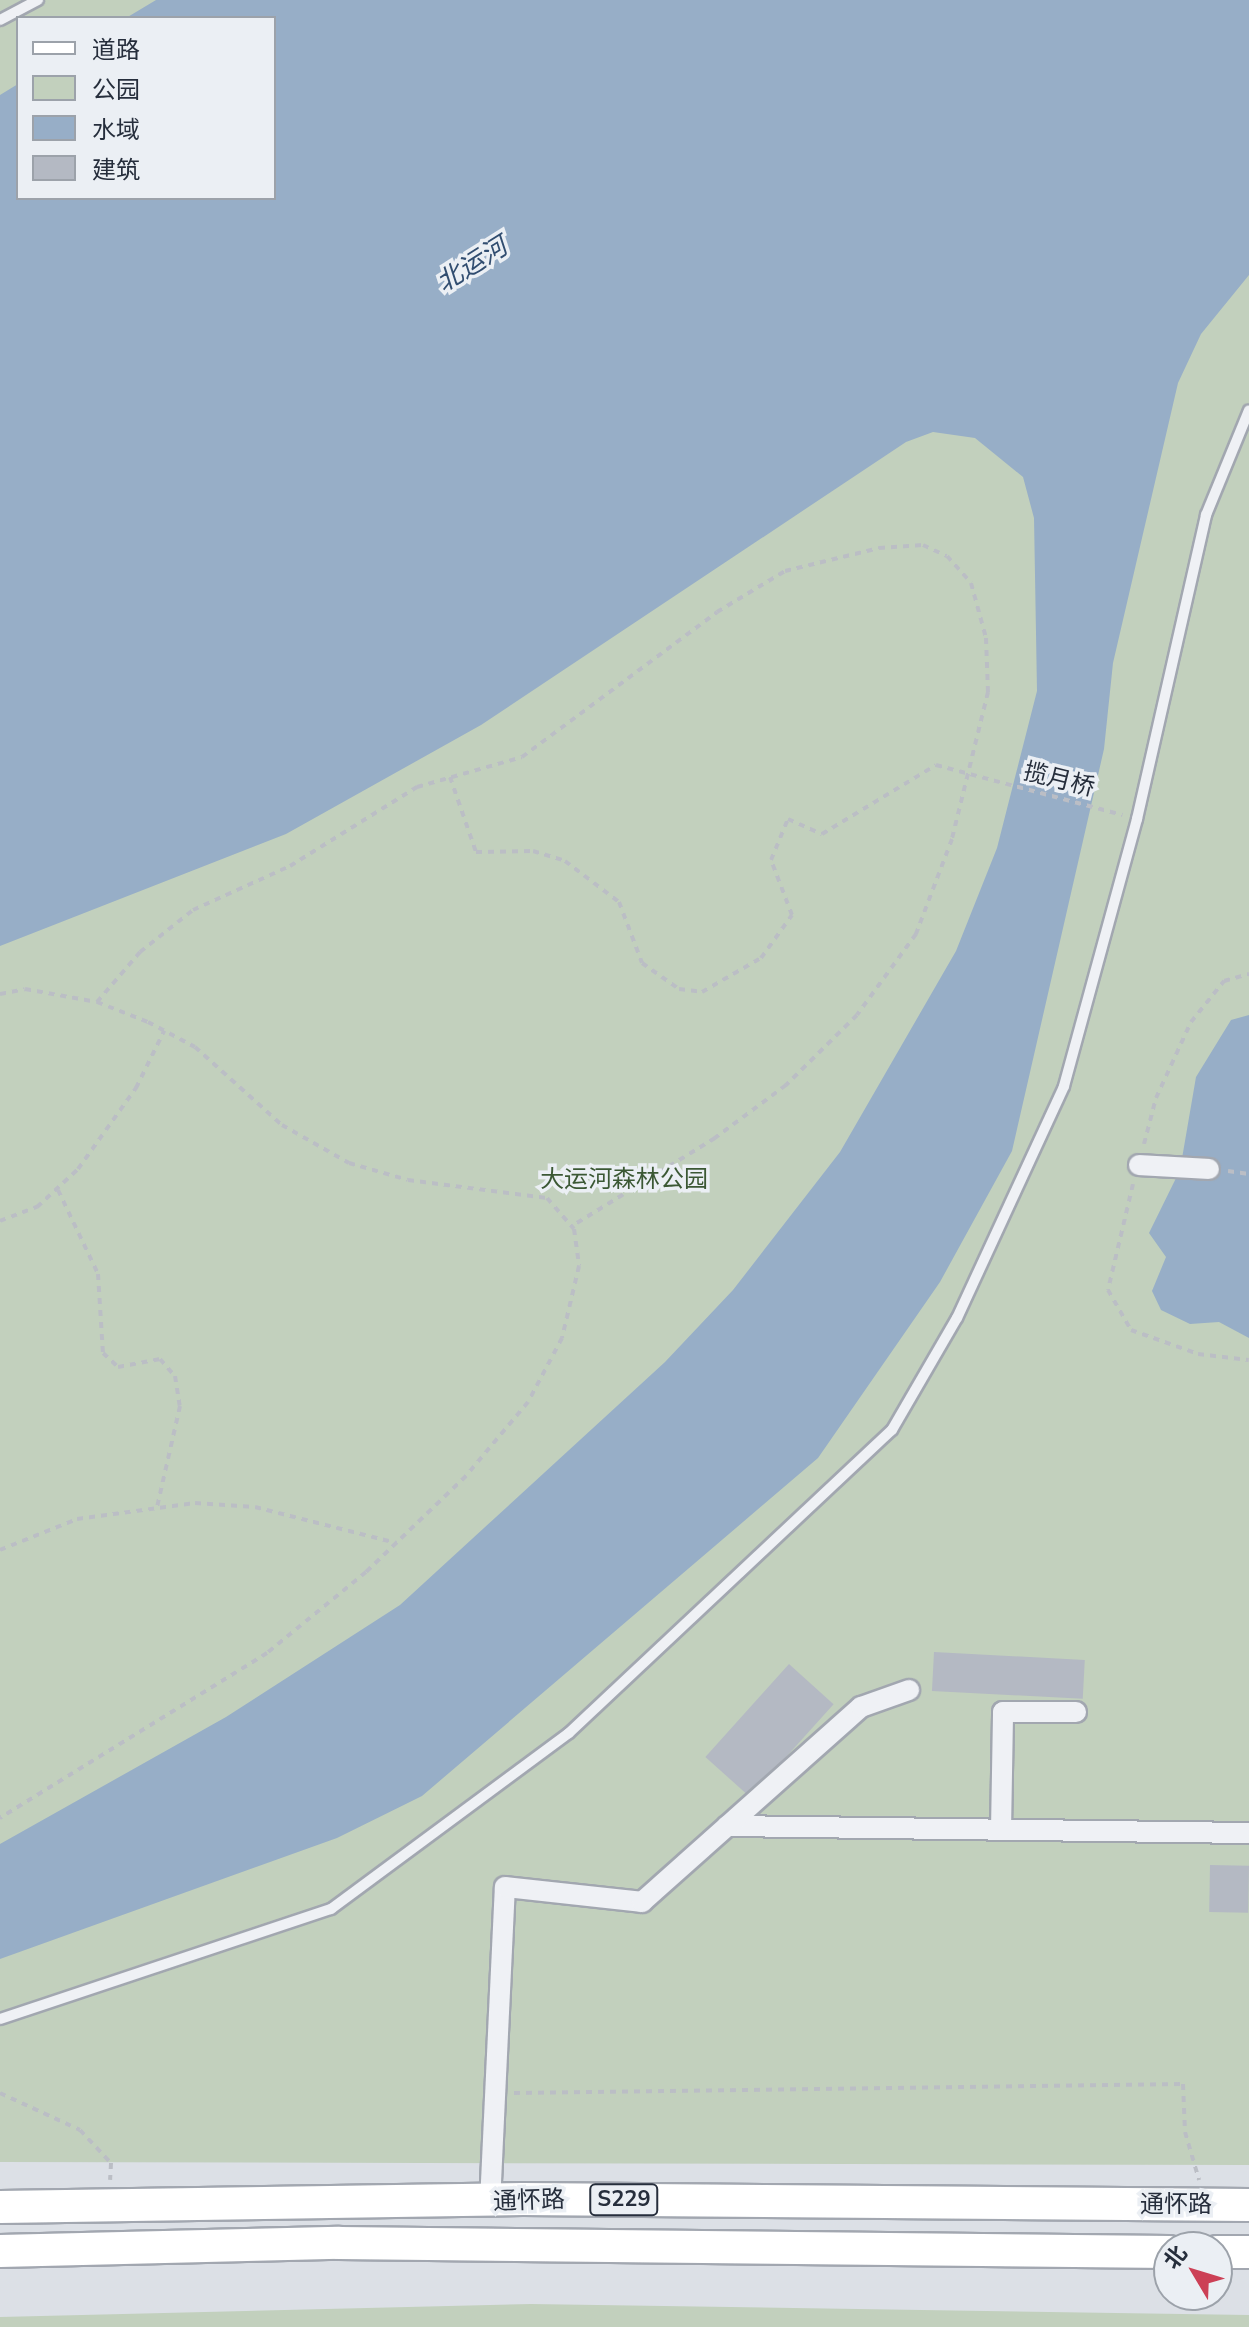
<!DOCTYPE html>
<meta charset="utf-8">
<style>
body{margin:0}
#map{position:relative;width:1249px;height:2327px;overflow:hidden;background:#dce0e6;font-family:"Nunito Sans","Noto Sans SC",sans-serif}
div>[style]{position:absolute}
.green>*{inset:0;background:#c2d0bd}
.water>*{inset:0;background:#97aec7}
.building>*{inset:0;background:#b4b9c3;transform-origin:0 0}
.path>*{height:4px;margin-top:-2px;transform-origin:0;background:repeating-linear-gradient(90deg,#bbbec5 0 6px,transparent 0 12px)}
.roads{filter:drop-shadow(2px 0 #a2a7b0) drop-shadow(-2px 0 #a2a7b0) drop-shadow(0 2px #a2a7b0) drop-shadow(0 -2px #a2a7b0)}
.lane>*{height:10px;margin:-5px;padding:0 5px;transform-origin:5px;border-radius:5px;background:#eff1f5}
.street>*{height:20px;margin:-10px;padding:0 10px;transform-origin:10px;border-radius:10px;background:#eff1f5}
.primary>*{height:32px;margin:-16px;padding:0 16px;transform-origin:16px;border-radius:16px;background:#fff}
span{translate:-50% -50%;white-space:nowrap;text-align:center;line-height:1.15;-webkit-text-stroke:7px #ebeff4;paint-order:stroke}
.shield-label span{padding:2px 6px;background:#ebeff4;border:2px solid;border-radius:6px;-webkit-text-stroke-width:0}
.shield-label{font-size:22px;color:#262e3c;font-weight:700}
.street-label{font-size:24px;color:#262e3c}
.park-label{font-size:24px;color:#3b5834}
.water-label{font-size:26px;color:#314d70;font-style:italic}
.legend{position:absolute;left:16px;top:16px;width:260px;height:184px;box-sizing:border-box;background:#ebeff4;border:2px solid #9ca2aa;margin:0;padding:10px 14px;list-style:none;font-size:24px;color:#262e3c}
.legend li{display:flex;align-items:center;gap:16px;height:40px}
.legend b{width:40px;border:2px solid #9ca2aa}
.north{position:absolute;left:1153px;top:2231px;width:80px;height:80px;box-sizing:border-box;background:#ebeff4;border:2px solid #9ca2aa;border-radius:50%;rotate:308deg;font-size:22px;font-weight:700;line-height:32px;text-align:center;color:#262e3c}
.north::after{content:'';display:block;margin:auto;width:28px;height:36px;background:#cc4056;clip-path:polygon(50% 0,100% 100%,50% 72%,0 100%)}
</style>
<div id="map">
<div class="green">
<i style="clip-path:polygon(evenodd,0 0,1249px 0,1249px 2165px,0 2162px,0 0,18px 18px,274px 18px,274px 198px,18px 198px,18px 18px)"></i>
<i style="clip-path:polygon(531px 2304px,1249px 2315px,1249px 2327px,0 2327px,0 2317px)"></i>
</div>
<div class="water">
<i style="clip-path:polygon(156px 0,1249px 0,1249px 275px,1201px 334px,1178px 383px,1113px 663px,1104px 749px,1012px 1151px,940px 1282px,818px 1458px,422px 1796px,337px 1838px,0 1959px,0 1844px,226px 1717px,400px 1605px,665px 1362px,733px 1290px,840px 1152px,956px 951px,997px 848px,1037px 691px,1034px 518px,1023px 477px,975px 438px,933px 432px,906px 442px,481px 725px,286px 834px,0 946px,0 95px,18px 84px,18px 198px,274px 198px,274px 18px,126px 18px)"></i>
<i style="clip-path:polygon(1249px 1015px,1249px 1338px,1219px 1322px,1190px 1324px,1161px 1310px,1152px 1291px,1166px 1257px,1149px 1233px,1180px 1170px,1196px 1077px,1231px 1020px)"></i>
</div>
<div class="building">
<i style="left:934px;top:1652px;width:151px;height:39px;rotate:3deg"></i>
<i style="left:789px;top:1664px;width:60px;height:125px;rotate:42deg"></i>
<i style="left:1210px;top:1865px;width:39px;height:47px;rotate:1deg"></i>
</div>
<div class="path">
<i style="left:450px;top:777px;width:79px;rotate:70.9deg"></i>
<i style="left:476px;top:852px;width:57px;rotate:-1deg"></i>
<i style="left:533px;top:851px;width:34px;rotate:17deg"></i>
<i style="left:565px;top:861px;width:68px;rotate:37.2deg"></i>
<i style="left:619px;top:902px;width:65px;rotate:69.3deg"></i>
<i style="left:642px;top:963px;width:45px;rotate:35.1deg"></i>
<i style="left:679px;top:989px;width:23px;rotate:7deg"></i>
<i style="left:702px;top:992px;width:68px;rotate:-30deg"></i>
<i style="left:761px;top:958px;width:53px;rotate:-54.2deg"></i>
<i style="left:792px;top:915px;width:59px;rotate:-110.9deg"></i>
<i style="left:771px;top:860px;width:44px;rotate:-67.5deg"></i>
<i style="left:788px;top:819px;width:37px;rotate:24deg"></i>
<i style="left:822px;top:834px;width:133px;rotate:-31.2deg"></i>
<i style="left:936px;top:765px;width:193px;rotate:15deg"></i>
<i style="left:0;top:994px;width:25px;rotate:-11deg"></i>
<i style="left:25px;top:989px;width:73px;rotate:10.2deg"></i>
<i style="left:97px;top:1002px;width:55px;rotate:21.4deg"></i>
<i style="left:148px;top:1022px;width:53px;rotate:28deg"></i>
<i style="left:195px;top:1047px;width:117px;rotate:41.9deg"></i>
<i style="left:282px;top:1125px;width:77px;rotate:29.6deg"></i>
<i style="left:349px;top:1163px;width:61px;rotate:16.1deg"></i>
<i style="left:408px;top:1180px;width:140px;rotate:7.4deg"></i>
<i style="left:547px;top:1198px;width:41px;rotate:48.9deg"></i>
<i style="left:574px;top:1229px;width:37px;rotate:82deg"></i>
<i style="left:579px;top:1266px;width:74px;rotate:103.3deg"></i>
<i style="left:562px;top:1338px;width:72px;rotate:118deg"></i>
<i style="left:528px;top:1402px;width:97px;rotate:130deg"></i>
<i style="left:466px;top:1476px;width:139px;rotate:136.2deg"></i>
<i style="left:366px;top:1572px;width:128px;rotate:140.7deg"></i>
<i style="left:267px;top:1653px;width:314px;rotate:148.3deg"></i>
<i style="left:97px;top:1002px;width:66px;rotate:-49.3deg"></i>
<i style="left:140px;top:952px;width:68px;rotate:-38.4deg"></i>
<i style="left:193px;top:910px;width:107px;rotate:-24.4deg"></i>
<i style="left:290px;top:866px;width:150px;rotate:-31.9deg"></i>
<i style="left:417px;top:787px;width:109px;rotate:-15.9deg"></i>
<i style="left:522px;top:757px;width:243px;rotate:-36.6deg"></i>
<i style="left:717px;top:612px;width:79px;rotate:-31.1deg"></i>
<i style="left:785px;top:571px;width:97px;rotate:-13.7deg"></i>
<i style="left:879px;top:548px;width:44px;rotate:-3.9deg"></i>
<i style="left:923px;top:545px;width:26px;rotate:25deg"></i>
<i style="left:947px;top:556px;width:36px;rotate:48deg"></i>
<i style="left:971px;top:583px;width:57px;rotate:74.7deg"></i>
<i style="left:986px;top:638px;width:54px;rotate:87.9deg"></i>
<i style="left:988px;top:692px;width:151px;rotate:103.8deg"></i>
<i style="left:952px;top:839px;width:102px;rotate:110.8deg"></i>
<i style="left:916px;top:934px;width:100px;rotate:126.1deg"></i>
<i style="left:857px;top:1015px;width:100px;rotate:135.4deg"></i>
<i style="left:786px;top:1085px;width:89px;rotate:143.3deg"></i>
<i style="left:715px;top:1138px;width:168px;rotate:148.4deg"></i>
<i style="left:1144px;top:1144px;width:48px;rotate:-75.4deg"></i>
<i style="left:1156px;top:1098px;width:84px;rotate:-65.3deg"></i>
<i style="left:1191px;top:1022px;width:53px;rotate:-51.2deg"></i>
<i style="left:1224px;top:981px;width:26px;rotate:-16deg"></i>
<i style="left:1228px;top:1171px;width:21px;rotate:8deg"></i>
<i style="left:1133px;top:1184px;width:109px;rotate:103.3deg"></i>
<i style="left:1108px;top:1290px;width:46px;rotate:60.1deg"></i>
<i style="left:1131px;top:1330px;width:71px;rotate:19.7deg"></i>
<i style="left:1198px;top:1354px;width:51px;rotate:6.7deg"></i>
<i style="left:58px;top:1190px;width:93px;rotate:64.5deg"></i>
<i style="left:98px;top:1274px;width:79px;rotate:86.4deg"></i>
<i style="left:103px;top:1353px;width:21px;rotate:43deg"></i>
<i style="left:118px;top:1367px;width:43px;rotate:-10.8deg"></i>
<i style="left:160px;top:1359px;width:23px;rotate:49deg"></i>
<i style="left:175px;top:1376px;width:30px;rotate:81deg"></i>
<i style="left:180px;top:1406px;width:104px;rotate:102.8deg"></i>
<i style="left:0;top:1221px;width:40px;rotate:-21deg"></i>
<i style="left:37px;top:1207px;width:56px;rotate:-42.8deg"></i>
<i style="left:78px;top:1169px;width:100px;rotate:-54.4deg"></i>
<i style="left:136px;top:1088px;width:64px;rotate:-63.8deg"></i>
<i style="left:0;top:1550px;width:83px;rotate:-21.9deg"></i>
<i style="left:77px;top:1519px;width:119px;rotate:-7.7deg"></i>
<i style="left:195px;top:1503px;width:60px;rotate:3.8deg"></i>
<i style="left:255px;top:1507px;width:146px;rotate:14.3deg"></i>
<i style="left:0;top:2093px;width:88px;rotate:24.8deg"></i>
<i style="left:80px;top:2130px;width:45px;rotate:46.8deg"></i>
<i style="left:111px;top:2163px;width:17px;rotate:93deg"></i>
<i style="left:514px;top:2093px;width:669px;rotate:-0.77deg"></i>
<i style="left:1183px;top:2084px;width:48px;rotate:87.6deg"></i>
<i style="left:1185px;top:2132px;width:50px;rotate:73.7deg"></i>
</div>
<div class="roads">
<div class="lane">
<i style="left:0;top:20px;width:43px;rotate:-27.8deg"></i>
<i style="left:0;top:2019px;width:349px;rotate:-18.4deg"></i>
<i style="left:331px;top:1909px;width:296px;rotate:-36.5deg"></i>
<i style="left:569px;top:1733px;width:443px;rotate:-43.2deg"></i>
<i style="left:892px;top:1430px;width:129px;rotate:-59.9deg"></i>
<i style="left:957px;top:1318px;width:255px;rotate:-65.2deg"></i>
<i style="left:1064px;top:1086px;width:277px;rotate:-74.7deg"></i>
<i style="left:1137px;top:819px;width:312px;rotate:-77.2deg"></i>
<i style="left:1206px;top:515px;width:113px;rotate:-67.7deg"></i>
</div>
<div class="street">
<i style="left:1139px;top:1165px;width:70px;rotate:3.3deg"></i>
<i style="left:727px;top:1826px;width:522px;rotate:0.77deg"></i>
<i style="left:1001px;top:1830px;width:118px;rotate:-89deg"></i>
<i style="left:1003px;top:1712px;width:73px"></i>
<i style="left:490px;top:2203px;width:316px;rotate:-87.3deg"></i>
<i style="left:505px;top:1887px;width:138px;rotate:6.2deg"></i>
<i style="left:642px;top:1902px;width:293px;rotate:-41.7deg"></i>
<i style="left:861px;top:1707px;width:51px;rotate:-19.5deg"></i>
</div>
<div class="primary">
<i style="left:0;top:2207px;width:523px;rotate:-0.88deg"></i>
<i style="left:523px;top:2199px;width:726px;rotate:0.47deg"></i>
<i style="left:0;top:2251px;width:339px;rotate:-1.4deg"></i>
<i style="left:339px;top:2243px;width:830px;rotate:0.62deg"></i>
<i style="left:1217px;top:2252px;width:32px"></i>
</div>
</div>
<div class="shield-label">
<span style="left:624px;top:2200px">S229</span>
</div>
<div class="street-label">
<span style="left:1059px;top:780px;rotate:14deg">揽月桥</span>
<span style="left:529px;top:2201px;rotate:-2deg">通怀路</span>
<span style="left:1176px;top:2205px">通怀路</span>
</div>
<div class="park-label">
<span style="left:624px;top:1180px">大运河森林公园</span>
</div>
<div class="water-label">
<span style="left:472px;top:265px;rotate:-32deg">北运河</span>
</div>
<ul class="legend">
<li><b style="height:10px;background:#fff"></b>道路</li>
<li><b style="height:22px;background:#c2d0bd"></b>公园</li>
<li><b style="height:22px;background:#97aec7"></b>水域</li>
<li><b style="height:22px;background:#b4b9c3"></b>建筑</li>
</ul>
<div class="north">北</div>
</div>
